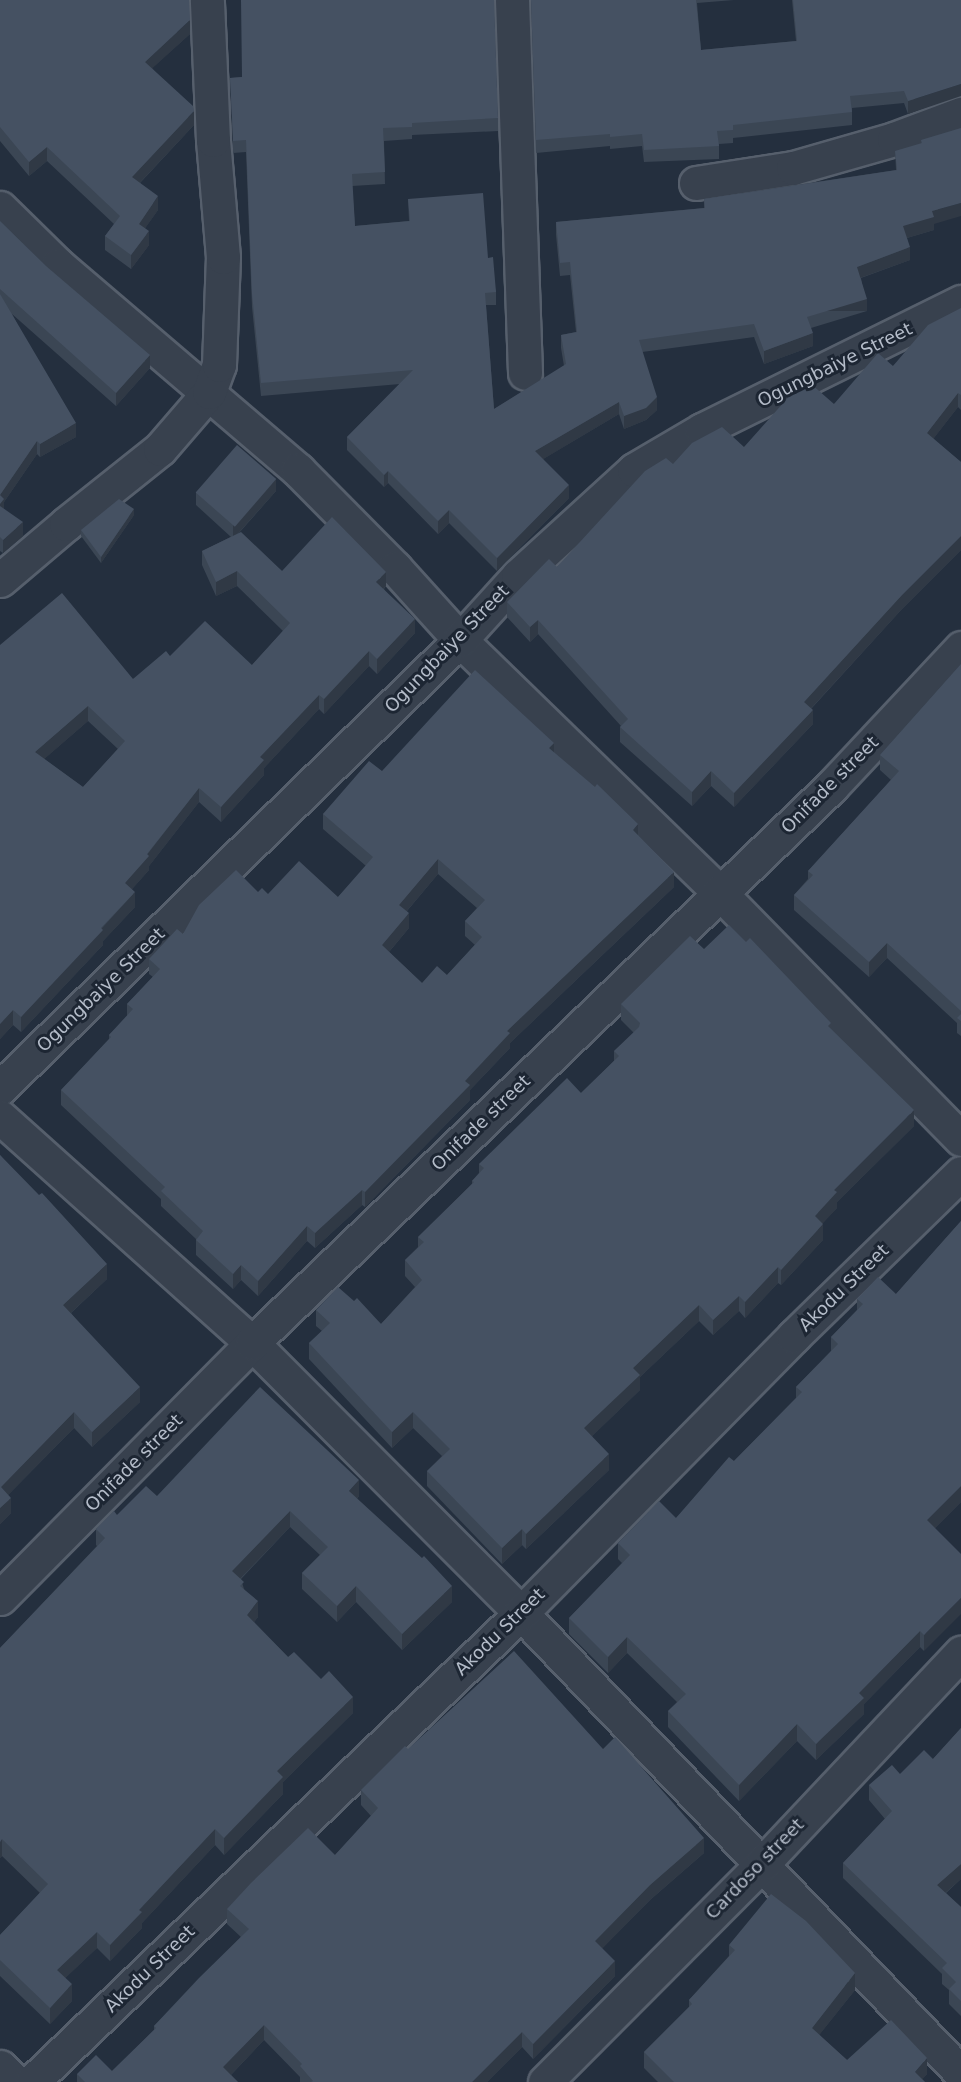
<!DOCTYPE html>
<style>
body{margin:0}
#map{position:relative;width:961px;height:2082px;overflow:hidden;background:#242f3e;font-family:"DejaVu Sans",sans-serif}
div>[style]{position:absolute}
.roads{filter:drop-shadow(2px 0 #565f6c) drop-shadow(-2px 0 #565f6c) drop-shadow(0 2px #565f6c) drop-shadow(0 -2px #565f6c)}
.minor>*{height:33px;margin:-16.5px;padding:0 16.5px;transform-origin:16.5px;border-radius:16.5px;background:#38414e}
.wall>*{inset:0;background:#3b4654}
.shaded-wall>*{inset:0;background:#303945;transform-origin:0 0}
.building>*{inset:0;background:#455162;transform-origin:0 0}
span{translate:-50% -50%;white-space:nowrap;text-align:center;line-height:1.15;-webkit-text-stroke:6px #1d2633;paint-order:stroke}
.street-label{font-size:18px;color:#b4bcc9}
</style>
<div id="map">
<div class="roads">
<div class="minor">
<i style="left:512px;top:0;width:373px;rotate:88deg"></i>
<i style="left:696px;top:183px;width:98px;rotate:-8.8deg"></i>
<i style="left:793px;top:168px;width:105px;rotate:-16deg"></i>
<i style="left:894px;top:139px;width:72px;rotate:-20.5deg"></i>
<i style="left:0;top:208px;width:81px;rotate:44.5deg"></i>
<i style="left:58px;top:265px;width:316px;rotate:40.5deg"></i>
<i style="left:298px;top:470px;width:138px;rotate:45.3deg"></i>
<i style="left:395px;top:568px;width:97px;rotate:47.9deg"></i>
<i style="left:460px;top:640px;width:363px;rotate:44.2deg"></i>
<i style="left:720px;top:893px;width:344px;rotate:45.6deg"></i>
<i style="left:0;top:580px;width:87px;rotate:-40.3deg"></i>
<i style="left:66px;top:524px;width:120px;rotate:-38.6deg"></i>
<i style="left:160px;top:449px;width:75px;rotate:-49.3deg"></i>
<i style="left:209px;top:392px;width:29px;rotate:-70deg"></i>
<i style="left:219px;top:365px;width:108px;rotate:-87.9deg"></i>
<i style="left:223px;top:257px;width:117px;rotate:-94.9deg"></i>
<i style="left:213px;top:140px;width:140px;rotate:-92.5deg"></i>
<i style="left:0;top:1088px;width:642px;rotate:-44.24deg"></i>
<i style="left:460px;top:640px;width:86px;rotate:-47.8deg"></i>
<i style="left:518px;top:576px;width:157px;rotate:-42.4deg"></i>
<i style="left:634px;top:470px;width:79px;rotate:-30.5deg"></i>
<i style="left:702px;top:430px;width:289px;rotate:-26.3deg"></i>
<i style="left:0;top:1117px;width:338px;rotate:41.9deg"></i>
<i style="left:252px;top:1343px;width:381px;rotate:45.1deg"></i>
<i style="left:521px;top:1613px;width:637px;rotate:46.27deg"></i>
<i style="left:0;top:1598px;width:359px;rotate:-45.3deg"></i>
<i style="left:252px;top:1343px;width:804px;rotate:-43.84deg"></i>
<i style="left:832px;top:786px;width:189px;rotate:-46.9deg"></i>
<i style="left:0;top:2067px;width:21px;rotate:45deg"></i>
<i style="left:32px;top:2082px;width:678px;rotate:-43.8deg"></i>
<i style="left:521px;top:1613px;width:389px;rotate:-45.4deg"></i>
<i style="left:794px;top:1336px;width:233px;rotate:-44.3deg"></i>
<i style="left:545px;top:2082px;width:309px;rotate:-45.1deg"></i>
<i style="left:763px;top:1863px;width:289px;rotate:-46.7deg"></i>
</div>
</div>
<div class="wall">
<i style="clip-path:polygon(0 0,190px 34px,152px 68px,194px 125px,140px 183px,158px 210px,145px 228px,149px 245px,131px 269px,105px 250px,105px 236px,114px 224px,47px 161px,29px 176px,0 141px)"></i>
<i style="clip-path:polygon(531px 0,734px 0,697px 3px,701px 50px,796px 41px,792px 0,961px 0,908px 114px,904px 103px,852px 108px,852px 125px,733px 138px,733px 143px,719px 144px,719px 159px,644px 162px,642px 146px,610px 149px,610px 146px,536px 153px)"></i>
<i style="clip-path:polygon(242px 77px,498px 118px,498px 131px,412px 135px,412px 139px,384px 141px,385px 184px,352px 186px,355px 226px,409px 221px,408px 199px,488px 258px,496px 292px,496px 305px,486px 305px,494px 409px,564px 366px,561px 348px,561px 335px,576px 332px,570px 275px,560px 276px,556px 235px,556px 222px,704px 208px,704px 199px,896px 170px,895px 151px,921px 144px,921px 140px,961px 128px,934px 224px,934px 230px,907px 238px,910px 260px,861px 278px,867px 311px,811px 328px,813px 346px,764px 364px,754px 337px,642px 352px,657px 410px,646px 420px,624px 429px,619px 414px,543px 459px,569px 498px,497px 571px,449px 523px,438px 534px,388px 483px,384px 487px,347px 450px,347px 437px,400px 384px,261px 396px,252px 307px,246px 152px,233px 153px,233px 149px,230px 78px)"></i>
<i style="clip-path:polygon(0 221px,150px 368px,116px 406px,12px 314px,76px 437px,40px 457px,37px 454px,4px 502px,4px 509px,23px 536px,3px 553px,0 551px)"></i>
<i style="clip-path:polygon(961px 308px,961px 410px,958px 407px,933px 439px,961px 462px,961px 550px,902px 609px,811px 709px,813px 724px,734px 807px,711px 786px,692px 806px,620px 742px,620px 727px,621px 726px,538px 634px,530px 642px,507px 617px,507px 602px,557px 567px,673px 464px,744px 447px,834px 404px,893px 366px)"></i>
<i style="clip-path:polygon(evenodd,276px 491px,238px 534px,282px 571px,386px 586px,384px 589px,415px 633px,377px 674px,369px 666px,324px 714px,319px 709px,264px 768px,264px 775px,221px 822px,199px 802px,149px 866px,149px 870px,132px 889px,135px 907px,103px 941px,103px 945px,21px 1032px,13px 1025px,0 1039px,0 645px,133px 679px,170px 656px,252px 665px,283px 631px,237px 586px,216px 596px,202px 565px,202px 551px,231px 537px,196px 505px,196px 493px,276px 491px,88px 721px,118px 749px,83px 787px,44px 759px,88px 721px)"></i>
<i style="clip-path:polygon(134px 515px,101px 563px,81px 536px,81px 530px)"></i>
<i style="clip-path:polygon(961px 664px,961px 1036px,957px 1033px,957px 1023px,887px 958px,869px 977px,794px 910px,794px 895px,808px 879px,808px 871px,891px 780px,880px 770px,880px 755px)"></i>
<i style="clip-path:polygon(evenodd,554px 753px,638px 835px,674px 887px,510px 1043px,510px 1048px,470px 1090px,470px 1100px,365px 1207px,362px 1205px,315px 1248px,307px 1241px,258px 1296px,241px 1280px,233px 1289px,196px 1255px,196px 1239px,161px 1206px,161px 1199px,61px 1105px,61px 1090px,109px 1039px,109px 1035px,127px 1016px,127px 1004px,153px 977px,149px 974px,149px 959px,183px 934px,258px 892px,268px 894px,338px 897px,366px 866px,323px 829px,323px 814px,382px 771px,554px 753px,438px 874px,477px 908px,465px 921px,465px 936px,475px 945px,447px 975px,422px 983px,389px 952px,409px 928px,407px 911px,438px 874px)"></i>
<i style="clip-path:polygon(704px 949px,831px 1029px,914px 1126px,837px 1202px,837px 1208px,822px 1223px,823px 1240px,781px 1285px,778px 1283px,745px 1318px,739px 1311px,713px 1335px,699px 1321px,640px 1377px,640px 1390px,592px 1436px,609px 1470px,526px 1549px,522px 1545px,502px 1564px,427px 1486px,427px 1471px,442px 1456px,413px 1428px,392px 1448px,309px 1359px,309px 1343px,322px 1331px,316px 1326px,316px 1310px,354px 1301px,381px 1324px,415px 1287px,405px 1276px,405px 1260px,418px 1247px,418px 1237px,472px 1184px,472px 1181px,479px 1173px,479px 1164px,581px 1093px,614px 1061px,614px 1051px,634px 1033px,621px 1020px,621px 1004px)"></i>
<i style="clip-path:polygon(0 1155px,107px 1279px,71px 1313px,140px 1402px,92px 1447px,74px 1428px,8px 1495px,11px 1513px,0 1524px)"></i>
<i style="clip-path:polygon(961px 1221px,961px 1502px,935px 1528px,924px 1651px,920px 1647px,864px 1704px,864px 1714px,816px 1760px,797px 1741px,739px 1801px,668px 1727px,668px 1711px,677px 1702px,627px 1653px,608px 1673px,569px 1634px,569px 1618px,622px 1563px,618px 1559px,618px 1543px,676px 1518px,734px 1461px,796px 1398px,796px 1387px,831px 1351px,831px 1337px,857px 1310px,857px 1299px,896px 1294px)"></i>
<i style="clip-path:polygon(157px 1496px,359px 1496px,357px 1499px,452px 1602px,402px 1650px,356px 1602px,337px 1622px,302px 1589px,302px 1573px,320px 1555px,290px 1527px,241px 1579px,244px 1589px,258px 1617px,254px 1622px,288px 1657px,353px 1713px,283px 1782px,283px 1794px,224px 1855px,215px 1845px,142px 1923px,142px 1928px,110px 1961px,97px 1948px,65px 1978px,72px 2001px,50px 2024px,0 1976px,0 1935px,40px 1893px,2px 1856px,0 1858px,0 1648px,97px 1546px,96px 1545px,96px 1529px,117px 1515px)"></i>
<i style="clip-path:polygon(961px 1728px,961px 1879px,946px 1893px,961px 1907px,961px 2016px,949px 2004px,949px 1990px,942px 1984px,942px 1974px,843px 1878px,843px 1863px,885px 1819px,869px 1800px,869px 1785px,900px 1774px,933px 1759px)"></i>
<i style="clip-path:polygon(408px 1749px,603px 1749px,704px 1853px,650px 1900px,602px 1948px,615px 1976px,533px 2059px,522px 2047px,487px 2082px,300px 2082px,300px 2077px,264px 2040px,231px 2075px,238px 2082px,77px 2082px,77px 2074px,112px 2071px,154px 2030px,154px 2026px,241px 1937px,227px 1924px,227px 1909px,335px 1855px,371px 1816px,361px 1805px,361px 1790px)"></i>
<i style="clip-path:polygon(729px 1945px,855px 1990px,819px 2035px,847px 2060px,927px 2074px,922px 2079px,925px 2082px,658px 2082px,644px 2068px,644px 2052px,689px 2007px,689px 2000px,729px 1956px)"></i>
</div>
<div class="shaded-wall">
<i style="clip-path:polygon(190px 20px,190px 34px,145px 75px,145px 62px)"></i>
<i style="clip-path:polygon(961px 84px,961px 96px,908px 114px,908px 101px)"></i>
<i style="clip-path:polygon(194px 111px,194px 125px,132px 191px,132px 177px)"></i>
<i style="clip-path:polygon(47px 147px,47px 161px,29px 176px,29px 162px)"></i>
<i style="clip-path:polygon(158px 196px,158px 210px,139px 237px,139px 224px)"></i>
<i style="clip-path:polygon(961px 203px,961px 216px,934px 224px,934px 230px,903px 239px,903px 226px,932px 211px)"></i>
<i style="clip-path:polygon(149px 231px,149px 245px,131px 269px,131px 255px)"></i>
<i style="clip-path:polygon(910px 247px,910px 260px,857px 279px,857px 267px)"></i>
<i style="left:867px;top:299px;width:12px;height:63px;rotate:90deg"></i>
<i style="clip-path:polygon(813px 333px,813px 346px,764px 364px,764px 351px)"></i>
<i style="clip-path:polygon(150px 355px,150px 368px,116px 406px,116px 393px)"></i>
<i style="clip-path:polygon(958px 393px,958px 407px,927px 447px,927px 433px)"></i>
<i style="clip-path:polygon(657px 397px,657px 410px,646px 420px,624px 429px,624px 416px)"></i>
<i style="clip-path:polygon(619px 402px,619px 414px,535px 464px,535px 451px)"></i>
<i style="clip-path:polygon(76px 423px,76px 437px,40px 457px,40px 444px)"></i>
<i style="clip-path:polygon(37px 441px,37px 454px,4px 502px,4px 513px,0 517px,0 495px)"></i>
<i style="clip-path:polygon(388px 471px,388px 483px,384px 487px,384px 475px)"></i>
<i style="clip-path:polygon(276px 479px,276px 491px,233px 539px,233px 526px)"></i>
<i style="clip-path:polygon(569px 485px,569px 498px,497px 571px,497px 558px)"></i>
<i style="clip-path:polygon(134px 509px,134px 515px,101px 563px,101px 557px)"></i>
<i style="clip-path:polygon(449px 510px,449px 523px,438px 534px,438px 521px)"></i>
<i style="clip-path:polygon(23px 522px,23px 536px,3px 553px,3px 540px)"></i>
<i style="clip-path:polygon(961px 536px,961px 550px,902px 609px,804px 716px,804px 702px,902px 595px)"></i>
<i style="clip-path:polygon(237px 571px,237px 586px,216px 596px,216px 582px)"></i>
<i style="clip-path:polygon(386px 572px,386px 586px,376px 596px,376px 582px)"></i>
<i style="clip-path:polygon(415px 619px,415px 633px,377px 674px,377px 659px)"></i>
<i style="clip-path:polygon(538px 620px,538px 634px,530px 642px,530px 627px)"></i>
<i style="clip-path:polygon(369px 651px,369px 666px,324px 714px,324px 699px)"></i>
<i style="clip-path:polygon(319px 695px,319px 709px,264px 768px,264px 775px,221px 822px,221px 807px,260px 757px)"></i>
<i style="clip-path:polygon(88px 706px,88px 721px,35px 767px,35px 752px)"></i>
<i style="clip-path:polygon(813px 710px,813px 724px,734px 807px,734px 793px)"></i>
<i style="clip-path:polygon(554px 743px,554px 758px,549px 748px)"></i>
<i style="clip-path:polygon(711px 771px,711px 786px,692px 806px,692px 792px)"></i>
<i style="clip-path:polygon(199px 788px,199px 802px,149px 866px,149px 870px,125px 897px,125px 883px)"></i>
<i style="clip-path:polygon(638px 824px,638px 839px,633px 830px)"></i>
<i style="clip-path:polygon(438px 859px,438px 874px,399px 920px,399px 905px)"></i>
<i style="clip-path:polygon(674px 872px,674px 887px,510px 1043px,510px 1048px,470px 1090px,470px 1100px,365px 1207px,365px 1192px,465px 1081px,507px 1031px)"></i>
<i style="clip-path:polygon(135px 892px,135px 907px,103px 941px,103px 945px,21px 1032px,21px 1017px)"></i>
<i style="clip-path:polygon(409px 913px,409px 928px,382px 960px,382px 945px)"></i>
<i style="clip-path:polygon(887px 943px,887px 958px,869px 977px,869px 962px)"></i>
<i style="clip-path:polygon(13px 1010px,13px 1025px,0 1039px,0 1024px)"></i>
<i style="clip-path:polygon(914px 1110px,914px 1126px,837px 1202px,837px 1208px,815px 1232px,815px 1216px,834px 1190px)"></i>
<i style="clip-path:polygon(362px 1190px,362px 1205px,315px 1248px,315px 1233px)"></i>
<i style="clip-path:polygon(823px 1224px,823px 1240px,781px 1285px,781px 1270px)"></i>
<i style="clip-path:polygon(307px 1226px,307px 1241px,258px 1296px,258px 1281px)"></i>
<i style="clip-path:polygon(107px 1264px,107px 1279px,63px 1320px,63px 1305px)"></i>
<i style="clip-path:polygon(241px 1265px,241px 1280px,233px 1289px,233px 1274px)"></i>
<i style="clip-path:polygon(778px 1267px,778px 1283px,745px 1318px,745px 1302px)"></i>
<i style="clip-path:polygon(739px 1296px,739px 1311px,713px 1335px,713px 1320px)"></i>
<i style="clip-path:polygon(699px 1305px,699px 1321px,640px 1377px,640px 1390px,584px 1444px,584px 1428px,633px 1368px)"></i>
<i style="clip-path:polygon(140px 1387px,140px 1402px,92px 1447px,92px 1432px)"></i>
<i style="clip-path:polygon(74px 1412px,74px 1428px,1px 1502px,1px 1487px)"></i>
<i style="clip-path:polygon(413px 1412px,413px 1428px,392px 1448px,392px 1432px)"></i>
<i style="clip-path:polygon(609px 1454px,609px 1470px,526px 1549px,526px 1534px)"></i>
<i style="clip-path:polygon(359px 1480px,359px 1496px,349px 1507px,349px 1491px)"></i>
<i style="clip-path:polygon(961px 1486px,961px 1502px,927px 1536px,927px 1520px)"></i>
<i style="clip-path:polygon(11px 1498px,11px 1513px,0 1524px,0 1508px)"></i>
<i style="clip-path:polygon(290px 1511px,290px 1527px,232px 1587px,232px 1571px)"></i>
<i style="clip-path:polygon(522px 1529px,522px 1545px,502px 1564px,502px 1548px)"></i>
<i style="clip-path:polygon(356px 1586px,356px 1602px,337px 1622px,337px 1606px)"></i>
<i style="clip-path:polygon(452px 1586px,452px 1602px,402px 1650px,402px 1634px)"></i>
<i style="clip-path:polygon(961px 1598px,961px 1614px,924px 1651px,924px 1635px)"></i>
<i style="clip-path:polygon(258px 1601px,258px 1617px,247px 1631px,247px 1615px)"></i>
<i style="clip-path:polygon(920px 1631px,920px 1647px,864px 1704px,864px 1714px,816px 1760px,816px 1744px,859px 1693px)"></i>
<i style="clip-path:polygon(627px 1637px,627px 1653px,608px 1673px,608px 1657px)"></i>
<i style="clip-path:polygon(353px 1697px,353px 1713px,283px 1782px,283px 1794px,224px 1855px,224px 1838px,277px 1771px)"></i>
<i style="clip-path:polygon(797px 1724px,797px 1741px,739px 1801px,739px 1785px)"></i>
<i style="clip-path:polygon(215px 1829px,215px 1845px,142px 1923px,142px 1928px,110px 1961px,110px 1945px,139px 1910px)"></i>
<i style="clip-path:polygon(704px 1838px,704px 1853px,650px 1900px,595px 1956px,595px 1941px,650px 1885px)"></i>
<i style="clip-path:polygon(2px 1839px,2px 1856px,0 1858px,0 1842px)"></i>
<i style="clip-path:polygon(961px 1864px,961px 1879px,937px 1900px,937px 1885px)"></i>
<i style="clip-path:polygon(97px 1932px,97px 1948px,57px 1986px,57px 1970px)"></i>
<i style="clip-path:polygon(615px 1961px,615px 1976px,533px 2059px,533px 2044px)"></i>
<i style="clip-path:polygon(855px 1973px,855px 1990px,812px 2044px,812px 2028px)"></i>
<i style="clip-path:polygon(72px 1984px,72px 2001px,50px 2024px,50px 2008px)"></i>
<i style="clip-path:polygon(264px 2025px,264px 2040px,224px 2082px,223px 2067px)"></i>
<i style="clip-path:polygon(522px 2032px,522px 2047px,487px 2082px,472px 2082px)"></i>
<i style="clip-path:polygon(927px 2058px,927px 2074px,920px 2082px,915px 2072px)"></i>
</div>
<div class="building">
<i style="clip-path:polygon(0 0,189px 0,190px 20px,145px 62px,193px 106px,194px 111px,132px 177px,158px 196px,139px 224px,149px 231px,131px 255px,105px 236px,120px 216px,47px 147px,29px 162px,0 127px)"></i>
<i style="clip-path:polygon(241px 0,494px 0,498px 118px,412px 123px,412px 127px,383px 128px,385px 172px,352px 174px,355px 226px,410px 221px,408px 199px,483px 193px,488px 258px,493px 257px,496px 292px,485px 293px,494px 409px,566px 364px,561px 335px,577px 332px,570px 262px,560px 263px,556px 222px,705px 208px,704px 199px,897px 170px,895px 151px,922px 143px,921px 140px,961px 128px,961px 203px,932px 211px,934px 217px,903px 226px,910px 247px,857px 267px,867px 299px,807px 317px,813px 333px,764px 351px,754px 324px,639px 340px,657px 397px,646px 408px,624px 416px,619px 402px,535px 451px,569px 485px,497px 558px,449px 510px,438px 521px,388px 471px,384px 475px,347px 437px,413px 370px,261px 383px,252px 294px,246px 140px,233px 141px,233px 136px,230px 78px,242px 77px)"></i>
<i style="clip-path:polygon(531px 0,696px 0,701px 50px,797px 41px,793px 0,961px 0,961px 84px,908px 101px,904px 91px,850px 96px,852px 112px,733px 125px,733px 130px,717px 131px,719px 146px,644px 150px,642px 134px,610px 137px,610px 134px,536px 140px)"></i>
<i style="clip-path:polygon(0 221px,46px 266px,150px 355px,116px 393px,0 289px)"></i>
<i style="clip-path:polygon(0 294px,76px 423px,40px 444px,37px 441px,0 495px,4px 499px,0 504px)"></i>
<i style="clip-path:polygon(961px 308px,961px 395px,958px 393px,927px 433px,961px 462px,961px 536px,902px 595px,804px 702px,813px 710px,734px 793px,711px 771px,692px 792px,620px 727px,628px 719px,538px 620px,530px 627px,507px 602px,549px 559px,557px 567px,645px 471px,666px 458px,673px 464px,692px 443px,722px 427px,744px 447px,793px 392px,810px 383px,834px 404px,878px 353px,893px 366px,928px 325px)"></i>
<i style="left:237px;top:445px;width:52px;height:63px;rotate:41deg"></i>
<i style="clip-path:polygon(119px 499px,134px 509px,101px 557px,81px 530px)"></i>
<i style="clip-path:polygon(0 506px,23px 522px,3px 540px,0 537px)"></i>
<i style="clip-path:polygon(evenodd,332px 517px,386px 572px,376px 582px,415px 619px,377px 659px,369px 651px,324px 699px,319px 695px,260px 757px,264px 760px,221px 807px,199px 788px,147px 854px,149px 856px,125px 883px,135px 892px,101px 928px,103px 930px,21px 1017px,13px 1010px,0 1024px,0 645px,62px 593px,133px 679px,166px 651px,170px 656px,205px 621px,252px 665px,290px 623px,237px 571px,216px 582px,202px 551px,241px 532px,282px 571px,332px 517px,88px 706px,125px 741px,83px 787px,35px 752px,88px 706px)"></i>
<i style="clip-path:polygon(961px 664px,961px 1011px,887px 943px,869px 962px,794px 895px,813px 875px,808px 871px,899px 771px,880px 755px)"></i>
<i style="clip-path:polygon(evenodd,475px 670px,554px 743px,549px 748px,595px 787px,597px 784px,638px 824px,633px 830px,674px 872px,507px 1031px,510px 1033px,465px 1081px,470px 1085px,365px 1192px,362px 1190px,315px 1233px,307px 1226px,258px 1281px,241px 1265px,233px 1274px,196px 1240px,203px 1231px,161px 1191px,165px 1187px,61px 1090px,111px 1037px,109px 1035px,133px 1009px,127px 1004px,160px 969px,149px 959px,177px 929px,183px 934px,199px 905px,236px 870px,258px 892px,262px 888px,268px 894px,299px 861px,338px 897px,373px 857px,323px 814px,369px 761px,382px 771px,475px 670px,438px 859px,485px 900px,465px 921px,482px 937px,447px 975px,437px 966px,422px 983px,382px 945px,409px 913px,399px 905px,438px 859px)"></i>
<i style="clip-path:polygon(729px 925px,746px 942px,750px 938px,831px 1023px,828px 1026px,914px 1110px,834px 1190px,837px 1192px,815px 1216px,823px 1224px,781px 1270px,778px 1267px,745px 1302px,739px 1296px,713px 1320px,699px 1305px,633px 1368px,640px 1375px,584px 1428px,609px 1454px,526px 1534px,522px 1529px,502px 1548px,427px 1471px,450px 1449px,413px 1412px,392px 1432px,309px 1343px,330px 1323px,316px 1310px,338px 1287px,354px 1301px,357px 1298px,381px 1324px,422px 1280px,405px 1260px,424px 1242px,418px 1237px,474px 1182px,472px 1181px,484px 1168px,479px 1164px,567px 1078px,581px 1093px,619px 1056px,614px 1051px,639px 1027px,640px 1023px,621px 1004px,690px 936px,704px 949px)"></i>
<i style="clip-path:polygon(961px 1014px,961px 1021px,957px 1018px)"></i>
<i style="clip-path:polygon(0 1155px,39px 1195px,42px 1193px,107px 1264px,63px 1305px,140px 1387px,92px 1432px,74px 1412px,1px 1487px,11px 1498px,0 1508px)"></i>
<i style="clip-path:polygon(961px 1221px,961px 1486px,927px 1520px,961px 1554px,961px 1598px,924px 1635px,920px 1631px,859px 1693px,864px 1698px,816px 1744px,797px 1724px,739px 1785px,668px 1711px,686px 1694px,627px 1637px,608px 1657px,569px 1618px,630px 1555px,618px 1543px,659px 1501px,676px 1518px,729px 1457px,734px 1461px,802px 1392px,796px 1387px,838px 1344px,831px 1337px,863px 1304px,857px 1299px,878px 1277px,896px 1294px)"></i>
<i style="clip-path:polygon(260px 1387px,359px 1480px,349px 1491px,422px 1558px,424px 1556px,452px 1586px,402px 1634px,356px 1586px,337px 1606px,302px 1573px,328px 1547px,290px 1511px,232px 1571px,244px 1582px,240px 1586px,258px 1601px,247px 1615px,288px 1657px,294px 1652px,321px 1679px,329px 1671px,353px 1697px,277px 1771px,283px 1777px,224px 1838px,215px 1829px,139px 1910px,142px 1912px,110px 1945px,97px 1932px,57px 1970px,72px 1984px,50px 2008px,0 1960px,0 1935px,48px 1884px,2px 1839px,0 1842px,0 1648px,105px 1538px,96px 1529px,114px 1511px,117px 1515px,146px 1486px,157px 1496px)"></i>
<i style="clip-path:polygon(514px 1651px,603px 1749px,615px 1737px,704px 1838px,650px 1885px,595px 1941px,615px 1961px,533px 2044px,522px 2032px,472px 2082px,311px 2082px,313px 2081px,300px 2066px,302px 2064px,264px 2025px,223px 2067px,238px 2082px,85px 2082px,77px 2074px,96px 2055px,112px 2071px,156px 2028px,154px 2026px,199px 1978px,249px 1929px,227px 1909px,251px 1883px,308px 1828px,335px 1855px,378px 1808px,361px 1790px,405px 1746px,408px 1749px)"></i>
<i style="clip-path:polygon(961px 1728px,961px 1864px,937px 1885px,961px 1907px,961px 2001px,949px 1989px,956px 1982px,942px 1968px,947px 1963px,843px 1863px,892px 1811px,869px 1785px,892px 1765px,900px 1774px,924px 1750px,933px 1759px)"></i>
<i style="clip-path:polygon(771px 1894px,806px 1921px,855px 1973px,812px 2028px,847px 2060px,891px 2020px,927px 2058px,915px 2072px,925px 2082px,674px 2082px,644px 2052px,692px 2004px,689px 2000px,735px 1950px,729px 1945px)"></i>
</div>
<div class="street-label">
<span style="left:835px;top:365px;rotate:-26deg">Ogungbaiye Street</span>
<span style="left:447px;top:649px;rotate:-46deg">Ogungbaiye Street</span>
<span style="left:830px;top:785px;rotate:-45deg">Onifade street</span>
<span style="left:101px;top:990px;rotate:-44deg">Ogungbaiye Street</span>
<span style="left:481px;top:1123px;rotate:-44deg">Onifade street</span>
<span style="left:844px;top:1288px;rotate:-44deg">Akodu Street</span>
<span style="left:134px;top:1463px;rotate:-45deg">Onifade street</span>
<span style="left:500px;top:1632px;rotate:-44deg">Akodu Street</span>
<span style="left:755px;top:1869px;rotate:-46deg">Cardoso street</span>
<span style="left:150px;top:1969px;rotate:-44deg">Akodu Street</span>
</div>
</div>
